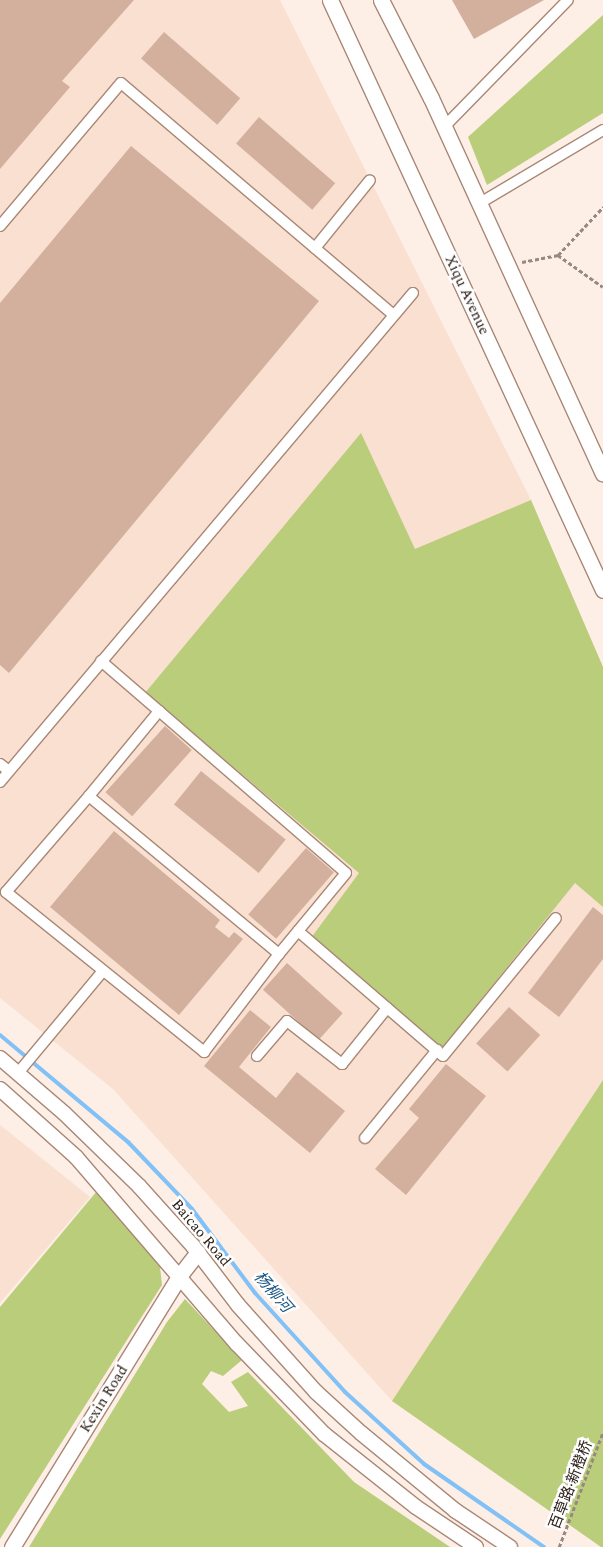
<!DOCTYPE html>
<meta charset="utf-8">
<style>
body{margin:0}
#map{position:relative;width:603px;height:1547px;overflow:hidden;background:#fdeee6;font-family:Spectral,"Noto Sans SC",serif}
div>[style]{position:absolute}
.built>*{inset:0;background:#fae0d1}
.green>*{inset:0;background:#bacd7a}
.stream>*{height:4px;margin:-2px;padding:0 2px;transform-origin:2px;border-radius:2px;background:#81c1f6}
.building>*{inset:0;background:#d3b09d;transform-origin:0 0}
.path>*{height:2.5px;margin-top:-1.25px;transform-origin:0;background:repeating-linear-gradient(90deg,#978982 0 4px,transparent 0 6.5px)}
.roads{filter:drop-shadow(1px 0 #a98876) drop-shadow(-1px 0 #a98876) drop-shadow(0 1px #a98876) drop-shadow(0 -1px #a98876)}
.minor>*{height:10px;margin:-5px;padding:0 5px;transform-origin:5px;border-radius:5px;background:#fff}
.tertiary>*{height:14px;margin:-7px;padding:0 7px;transform-origin:7px;border-radius:7px;background:#fff}
.secondary>*{height:15px;margin:-7.5px;padding:0 7.5px;transform-origin:7.5px;border-radius:7.5px;background:#fff}
span{translate:-50% -50%;white-space:nowrap;text-align:center;line-height:1.15;-webkit-text-stroke:5px #fefefe;paint-order:stroke}
.street-label{font-size:15px;color:#2d2019}
.water-label{font-size:16px;color:#1d5783;font-style:italic}
</style>
<div id="map">
<div class="built">
<i style="clip-path:polygon(0 0,280px 0,531px 500px,603px 667px,603px 1080px,392px 1401px,113px 1089px,0 998px)"></i>
<i style="clip-path:polygon(0 1125px,90px 1197px,0 1303px)"></i>
</div>
<div class="green">
<i style="clip-path:polygon(603px 15px,603px 113px,487px 185px,468px 137px)"></i>
<i style="clip-path:polygon(361px 433px,415px 549px,531px 500px,603px 667px,603px 907px,575px 883px,442px 1048px,311px 938px,359px 873px,145px 693px)"></i>
<i style="clip-path:polygon(603px 1080px,603px 1547px,601px 1547px,392px 1401px)"></i>
<i style="clip-path:polygon(97px 1191px,160px 1267px,162px 1285px,0 1539px,0 1307px)"></i>
<i style="clip-path:polygon(185px 1299px,242px 1360px,223px 1376px,211px 1371px,202px 1384px,229px 1412px,248px 1406px,231px 1382px,248px 1372px,354px 1482px,450px 1547px,29px 1547px,167px 1322px)"></i>
</div>
<div class="stream">
<i style="left:0;top:1035px;width:167px;rotate:39.9deg"></i>
<i style="left:128px;top:1142px;width:93px;rotate:46.3deg"></i>
<i style="left:192px;top:1209px;width:105px;rotate:53.1deg"></i>
<i style="left:255px;top:1293px;width:134px;rotate:47.7deg"></i>
<i style="left:345px;top:1392px;width:107px;rotate:42.3deg"></i>
<i style="left:424px;top:1464px;width:146px;rotate:34.7deg"></i>
</div>
<div class="building">
<i style="clip-path:polygon(0 0,134px 0,62px 81px,70px 87px,0 169px)"></i>
<i style="clip-path:polygon(452px 0,544px 0,474px 39px)"></i>
<i style="left:164px;top:32px;width:101px;height:35px;rotate:41deg"></i>
<i style="left:259px;top:117px;width:101px;height:35px;rotate:41deg"></i>
<i style="clip-path:polygon(131px 146px,319px 301px,9px 673px,0 665px,0 303px)"></i>
<i style="left:165px;top:726px;width:36px;height:89px;rotate:42deg"></i>
<i style="left:201px;top:771px;width:109px;height:43px;rotate:39deg"></i>
<i style="clip-path:polygon(114px 831px,220px 920px,215px 927px,229px 938px,234px 932px,243px 939px,179px 1015px,50px 907px)"></i>
<i style="left:306px;top:848px;width:37px;height:88px;rotate:41deg"></i>
<i style="clip-path:polygon(593px 907px,603px 915px,603px 959px,559px 1017px,528px 993px)"></i>
<i style="left:287px;top:963px;width:75px;height:36px;rotate:42deg"></i>
<i style="left:509px;top:1007px;width:42px;height:49px;rotate:42deg"></i>
<i style="clip-path:polygon(250px 1010px,271px 1027px,239px 1067px,276px 1098px,297px 1072px,345px 1111px,310px 1153px,204px 1066px)"></i>
<i style="clip-path:polygon(446px 1064px,486px 1096px,406px 1195px,375px 1169px,419px 1118px,409px 1109px)"></i>
</div>
<div class="path">
<i style="left:558px;top:255px;width:66px;rotate:-46.8deg"></i>
<i style="left:522px;top:262px;width:37px;rotate:-11deg"></i>
<i style="left:558px;top:255px;width:55px;rotate:35.4deg"></i>
<i style="left:559px;top:1547px;width:123px;rotate:-69.1deg"></i>
</div>
<div class="roads">
<div class="minor">
<i style="left:444px;top:127px;width:177px;rotate:-45.7deg"></i>
<i style="left:480px;top:203px;width:143px;rotate:-30.7deg"></i>
<i style="left:0;top:226px;width:187px;rotate:-49.8deg"></i>
<i style="left:121px;top:83px;width:358px;rotate:40.4deg"></i>
<i style="left:315px;top:248px;width:87px;rotate:-51deg"></i>
<i style="left:101px;top:661px;width:77px;rotate:40.8deg"></i>
<i style="left:159px;top:711px;width:247px;rotate:40.9deg"></i>
<i style="left:346px;top:873px;width:105px;rotate:129.6deg"></i>
<i style="left:279px;top:954px;width:247px;rotate:-140.3deg"></i>
<i style="left:89px;top:796px;width:110px;rotate:-50.5deg"></i>
<i style="left:0;top:764px;width:11px;rotate:38deg"></i>
<i style="left:0;top:782px;width:640px;rotate:-49.82deg"></i>
<i style="left:89px;top:796px;width:127px;rotate:130.8deg"></i>
<i style="left:6px;top:892px;width:255px;rotate:38.9deg"></i>
<i style="left:204px;top:1052px;width:123px;rotate:-52.6deg"></i>
<i style="left:298px;top:931px;width:191px;rotate:40.8deg"></i>
<i style="left:443px;top:1056px;width:178px;rotate:-50.7deg"></i>
<i style="left:257px;top:1056px;width:46px;rotate:-49.4deg"></i>
<i style="left:287px;top:1021px;width:70px;rotate:38deg"></i>
<i style="left:342px;top:1064px;width:72px;rotate:-51.2deg"></i>
<i style="left:18px;top:1073px;width:133px;rotate:-50.2deg"></i>
<i style="left:365px;top:1138px;width:114px;rotate:-50.7deg"></i>
</div>
<div class="tertiary">
<i style="left:0;top:1058px;width:84px;rotate:40.7deg"></i>
<i style="left:64px;top:1113px;width:105px;rotate:44.2deg"></i>
<i style="left:139px;top:1186px;width:81px;rotate:48deg"></i>
<i style="left:193px;top:1246px;width:74px;rotate:52.7deg"></i>
<i style="left:238px;top:1305px;width:117px;rotate:48.1deg"></i>
<i style="left:316px;top:1392px;width:61px;rotate:42.3deg"></i>
<i style="left:361px;top:1433px;width:123px;rotate:39.4deg"></i>
<i style="left:456px;top:1511px;width:65px;rotate:33.7deg"></i>
<i style="left:0;top:1089px;width:102px;rotate:41.8deg"></i>
<i style="left:76px;top:1157px;width:247px;rotate:49.3deg"></i>
<i style="left:237px;top:1344px;width:125px;rotate:46deg"></i>
<i style="left:324px;top:1434px;width:117px;rotate:38.4deg"></i>
<i style="left:416px;top:1507px;width:72px;rotate:33.7deg"></i>
</div>
<div class="secondary">
<i style="left:330px;top:0;width:650px;rotate:65.17deg"></i>
<i style="left:381px;top:0;width:110px;rotate:63deg"></i>
<i style="left:431px;top:98px;width:413px;rotate:65.4deg"></i>
<i style="left:12px;top:1547px;width:320px;rotate:-58.3deg"></i>
<i style="left:180px;top:1275px;width:29px;rotate:-52deg"></i>
</div>
</div>
<div class="street-label">
<span style="left:467px;top:295px;rotate:65deg">Xiqu Avenue</span>
<span style="left:201px;top:1233px;rotate:50deg">Baicao Road</span>
<span style="left:104px;top:1399px;rotate:-58deg">Kexin Road</span>
<span style="left:571px;top:1485px;rotate:-69deg">百草路·新橙桥</span>
</div>
<div class="water-label">
<span style="left:273px;top:1292px;rotate:49deg">杨柳河</span>
</div>
</div>
